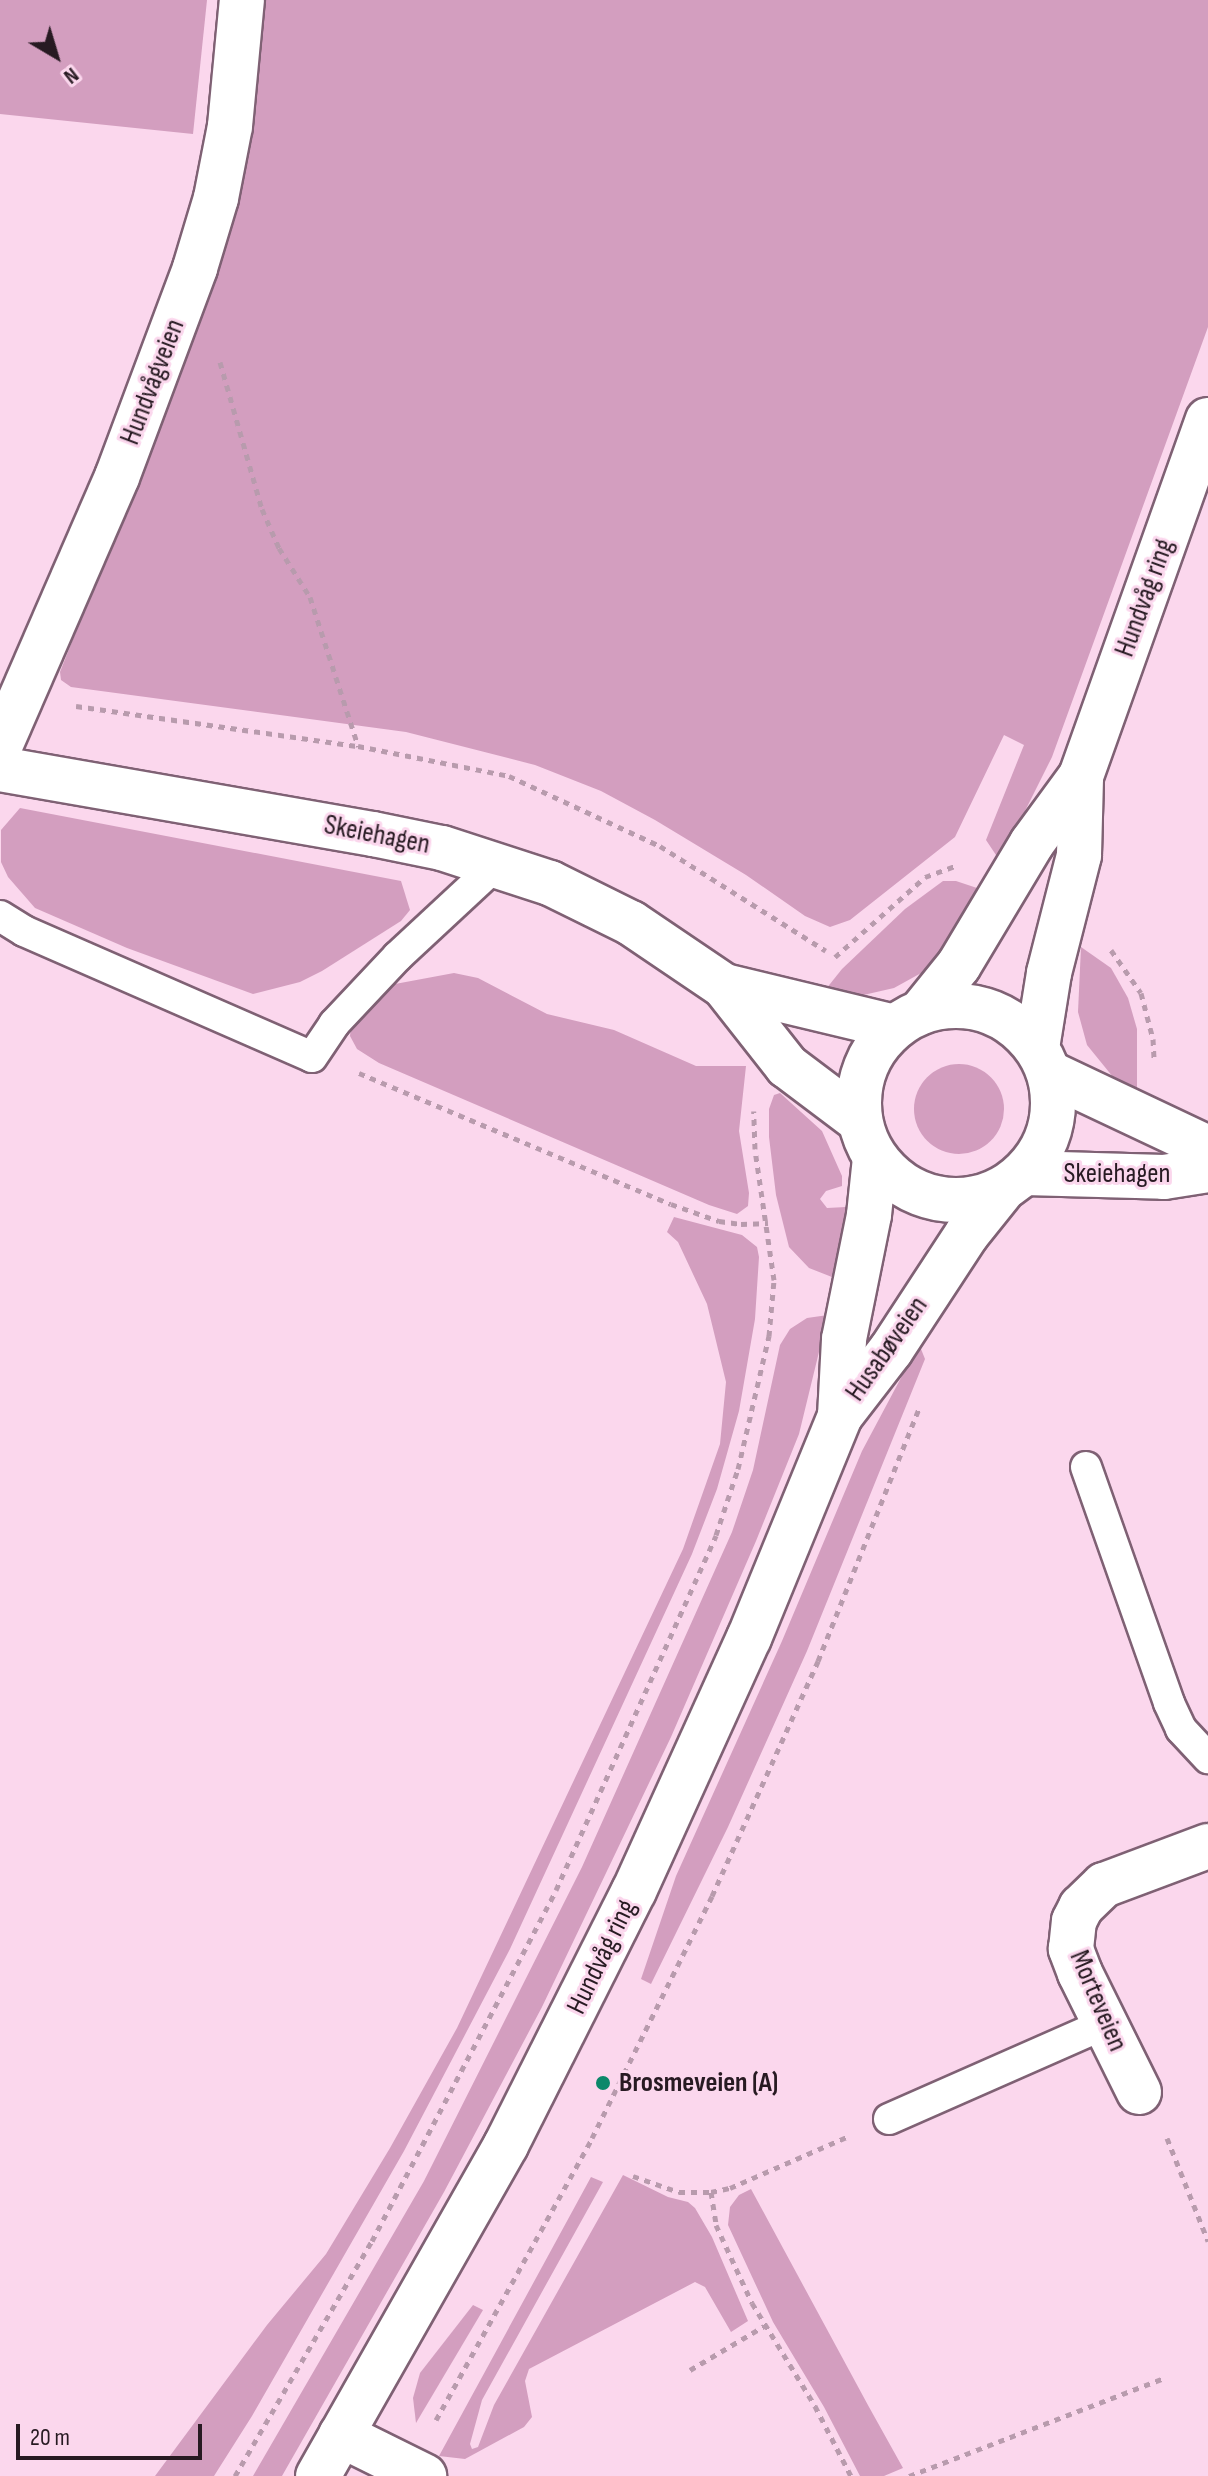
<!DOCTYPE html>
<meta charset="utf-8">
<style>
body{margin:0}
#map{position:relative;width:1208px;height:2476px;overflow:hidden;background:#fbd7ed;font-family:"Sofia Sans Condensed",sans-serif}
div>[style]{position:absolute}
.green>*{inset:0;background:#d39ebf}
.round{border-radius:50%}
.path>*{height:5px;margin-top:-2.5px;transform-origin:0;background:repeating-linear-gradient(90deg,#b89bad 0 6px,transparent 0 12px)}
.roads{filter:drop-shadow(2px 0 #7f6174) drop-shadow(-2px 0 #7f6174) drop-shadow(0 2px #7f6174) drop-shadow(0 -2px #7f6174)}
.service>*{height:30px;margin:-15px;padding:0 15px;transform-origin:15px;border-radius:15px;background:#fff}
.minor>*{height:44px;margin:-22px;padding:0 22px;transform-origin:22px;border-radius:22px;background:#fff}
.tertiary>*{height:44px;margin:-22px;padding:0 22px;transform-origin:22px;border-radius:22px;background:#fff}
.secondary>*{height:44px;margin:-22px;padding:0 22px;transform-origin:22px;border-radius:22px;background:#fff}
.secondary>.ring{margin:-22px;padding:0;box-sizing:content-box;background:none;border:44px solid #fff;border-radius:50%}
.dots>*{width:22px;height:22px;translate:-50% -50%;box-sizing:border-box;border:4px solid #fbd7ed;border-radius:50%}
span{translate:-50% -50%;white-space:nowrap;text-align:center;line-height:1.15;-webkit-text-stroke:6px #fbd7ed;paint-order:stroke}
.street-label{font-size:28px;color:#271a22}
.poi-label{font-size:28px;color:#271a22;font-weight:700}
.left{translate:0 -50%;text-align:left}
.north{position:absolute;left:16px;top:16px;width:80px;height:80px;-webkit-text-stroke:6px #fbd7ed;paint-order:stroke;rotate:142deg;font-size:22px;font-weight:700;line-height:32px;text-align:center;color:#271a22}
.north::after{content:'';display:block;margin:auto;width:28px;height:36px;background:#271a22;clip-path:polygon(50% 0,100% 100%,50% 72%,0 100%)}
.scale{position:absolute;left:16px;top:2424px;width:186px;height:36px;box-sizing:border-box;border:4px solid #271a22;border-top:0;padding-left:10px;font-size:24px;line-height:28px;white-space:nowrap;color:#271a22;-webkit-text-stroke:6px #fbd7ed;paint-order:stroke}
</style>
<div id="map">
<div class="green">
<i style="clip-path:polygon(0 0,207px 0,193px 134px,0 114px)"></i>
<i style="clip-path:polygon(264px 0,1208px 0,1208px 327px,1052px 757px,1000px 861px,986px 840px,1024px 745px,1004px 735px,955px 837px,850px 920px,830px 927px,805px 916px,746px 875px,655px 820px,601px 791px,535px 765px,406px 732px,71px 687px,61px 680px,60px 672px,205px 305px,241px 153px,260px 3px)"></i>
<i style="clip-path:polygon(20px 808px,401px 881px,410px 910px,401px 921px,322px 971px,300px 982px,253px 994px,127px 948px,35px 908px,8px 877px,1px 862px,1px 830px)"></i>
<i style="clip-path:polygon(943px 881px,956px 881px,983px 890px,939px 957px,923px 972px,894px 988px,859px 996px,826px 989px,842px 969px,905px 909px)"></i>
<i style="clip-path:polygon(1081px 947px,1111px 968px,1128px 998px,1137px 1029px,1137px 1092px,1113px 1077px,1087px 1045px,1078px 1012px)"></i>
<i style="clip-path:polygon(454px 973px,478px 978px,547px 1014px,614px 1030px,696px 1066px,746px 1066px,739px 1131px,749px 1193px,748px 1206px,737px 1214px,709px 1205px,379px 1063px,357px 1049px,350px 1036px,351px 1026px,379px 997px,395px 984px)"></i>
<i class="round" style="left:914px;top:1064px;width:90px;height:90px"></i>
<i style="clip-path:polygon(780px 1093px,822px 1131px,842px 1176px,842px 1186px,826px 1191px,820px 1199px,827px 1208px,846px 1207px,837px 1279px,809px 1268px,789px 1247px,776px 1195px,769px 1137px,769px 1109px,774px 1095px)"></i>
<i style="clip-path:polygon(674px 1217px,742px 1235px,757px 1247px,759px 1257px,755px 1319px,739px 1411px,717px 1489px,692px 1554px,510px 1949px,404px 2151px,252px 2416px,214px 2476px,155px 2476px,267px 2325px,326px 2254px,390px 2148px,457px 2028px,683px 1549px,720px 1444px,726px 1382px,707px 1304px,678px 1242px,667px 1232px)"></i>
<i style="clip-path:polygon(828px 1315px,799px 1434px,756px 1541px,671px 1737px,542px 2007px,444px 2192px,282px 2476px,253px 2476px,424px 2181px,582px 1867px,732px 1532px,753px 1470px,780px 1345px,790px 1329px,807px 1318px)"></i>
<i style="clip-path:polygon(919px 1344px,925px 1359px,807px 1651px,728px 1827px,651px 1984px,641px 1979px,676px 1876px,782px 1641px,862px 1451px)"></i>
<i style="clip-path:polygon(623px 2175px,668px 2197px,688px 2202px,695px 2208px,712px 2237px,748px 2321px,731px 2332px,705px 2287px,695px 2282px,529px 2369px,525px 2381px,532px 2417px,524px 2427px,465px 2459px,439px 2456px,591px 2177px,603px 2182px,482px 2400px,470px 2444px,472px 2449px,478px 2447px,494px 2405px)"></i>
<i style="clip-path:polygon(751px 2189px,869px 2407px,903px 2468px,884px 2476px,860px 2476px,824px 2407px,773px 2322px,728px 2225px,730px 2207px,739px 2195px)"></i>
<i style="clip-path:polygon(473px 2305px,483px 2310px,416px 2423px,413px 2398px,420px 2373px)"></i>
</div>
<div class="path">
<i style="left:220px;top:362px;width:153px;rotate:74.1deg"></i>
<i style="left:262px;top:509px;width:43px;rotate:66.4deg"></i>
<i style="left:279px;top:548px;width:58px;rotate:57.7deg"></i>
<i style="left:310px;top:597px;width:157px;rotate:72.1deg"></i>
<i style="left:76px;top:706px;width:285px;rotate:8.1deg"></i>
<i style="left:358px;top:746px;width:154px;rotate:11.2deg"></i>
<i style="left:509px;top:776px;width:166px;rotate:24.9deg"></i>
<i style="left:660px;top:846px;width:196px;rotate:32.3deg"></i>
<i style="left:1111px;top:950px;width:52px;rotate:55.1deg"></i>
<i style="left:1141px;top:993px;width:48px;rotate:75.4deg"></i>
<i style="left:1153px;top:1039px;width:21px;rotate:87deg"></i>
<i style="left:835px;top:957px;width:120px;rotate:-41.6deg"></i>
<i style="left:925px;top:877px;width:33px;rotate:-20deg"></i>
<i style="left:359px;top:1073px;width:338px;rotate:22.8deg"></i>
<i style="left:671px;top:1204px;width:51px;rotate:19.5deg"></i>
<i style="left:719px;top:1221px;width:22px;rotate:8deg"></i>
<i style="left:741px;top:1224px;width:27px;rotate:-2deg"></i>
<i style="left:1167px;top:2138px;width:111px;rotate:68.3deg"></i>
<i style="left:633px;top:2176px;width:49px;rotate:19.2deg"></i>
<i style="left:679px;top:2192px;width:32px"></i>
<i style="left:711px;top:2192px;width:19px;rotate:-12deg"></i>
<i style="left:730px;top:2188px;width:128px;rotate:-23.6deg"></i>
<i style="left:711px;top:2192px;width:33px;rotate:81deg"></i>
<i style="left:716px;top:2225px;width:86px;rotate:65.2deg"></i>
<i style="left:752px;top:2303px;width:121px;rotate:58.5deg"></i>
<i style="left:815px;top:2406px;width:79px;rotate:62.8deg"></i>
<i style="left:690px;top:2370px;width:86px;rotate:-30.7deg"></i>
<i style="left:436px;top:2420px;width:322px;rotate:-61deg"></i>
<i style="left:592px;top:2138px;width:270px;rotate:-63.6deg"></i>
<i style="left:712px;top:1896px;width:258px;rotate:-65.7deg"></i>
<i style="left:818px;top:1661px;width:271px;rotate:-68.2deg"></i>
<i style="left:235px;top:2476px;width:272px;rotate:-59.8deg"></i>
<i style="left:372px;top:2241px;width:396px;rotate:-62.3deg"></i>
<i style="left:556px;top:1890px;width:389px;rotate:-65.7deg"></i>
<i style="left:716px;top:1535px;width:70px;rotate:-71.6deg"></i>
<i style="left:738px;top:1469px;width:137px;rotate:-76.9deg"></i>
<i style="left:769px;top:1336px;width:56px;rotate:-84.9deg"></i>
<i style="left:774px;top:1280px;width:132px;rotate:-98.3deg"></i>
<i style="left:755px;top:1149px;width:38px;rotate:-92deg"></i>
<i style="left:909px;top:2476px;width:273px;rotate:-21deg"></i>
</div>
<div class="roads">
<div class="service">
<i style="left:0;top:916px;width:28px;rotate:32deg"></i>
<i style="left:24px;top:931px;width:314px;rotate:23.6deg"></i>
<i style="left:312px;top:1057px;width:40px;rotate:-56deg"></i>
<i style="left:334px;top:1024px;width:93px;rotate:-46.7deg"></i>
<i style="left:398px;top:956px;width:132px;rotate:-42.9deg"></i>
<i style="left:1086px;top:1467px;width:250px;rotate:70.6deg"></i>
<i style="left:1169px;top:1703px;width:29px;rotate:65deg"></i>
<i style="left:1181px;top:1729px;width:40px;rotate:47deg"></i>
<i style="left:889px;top:2119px;width:235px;rotate:-23.8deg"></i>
</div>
<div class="minor">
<i style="left:0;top:746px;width:293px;rotate:-66.5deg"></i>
<i style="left:117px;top:477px;width:223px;rotate:-69.5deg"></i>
<i style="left:195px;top:268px;width:73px;rotate:-73.3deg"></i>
<i style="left:216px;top:198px;width:73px;rotate:-79deg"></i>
<i style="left:230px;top:126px;width:127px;rotate:-84.6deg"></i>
<i style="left:0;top:769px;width:379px;rotate:9.9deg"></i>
<i style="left:373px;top:834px;width:70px;rotate:11.5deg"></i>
<i style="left:442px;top:848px;width:114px;rotate:18deg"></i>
<i style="left:550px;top:883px;width:90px;rotate:26.3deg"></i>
<i style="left:631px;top:923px;width:112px;rotate:34.1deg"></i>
<i style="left:724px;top:986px;width:102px;rotate:51.8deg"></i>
<i style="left:787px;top:1066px;width:91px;rotate:37deg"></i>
<i style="left:724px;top:986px;width:176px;rotate:13.5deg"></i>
<i style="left:1139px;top:2092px;width:133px;rotate:-116.4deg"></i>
<i style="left:1080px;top:1973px;width:26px;rotate:-111deg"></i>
<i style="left:1071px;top:1949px;width:28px;rotate:-84deg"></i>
<i style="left:1074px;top:1921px;width:16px;rotate:-63deg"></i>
<i style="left:1081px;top:1907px;width:32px;rotate:-44deg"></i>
<i style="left:1104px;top:1885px;width:111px;rotate:-20.6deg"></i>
<i style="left:341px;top:2435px;width:93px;rotate:26.3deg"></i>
</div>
<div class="tertiary">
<i style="left:1049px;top:1073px;width:176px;rotate:25.3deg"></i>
<i style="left:1025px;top:1173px;width:139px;rotate:1.6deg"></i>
<i style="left:1164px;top:1177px;width:45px;rotate:-9deg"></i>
</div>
<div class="secondary">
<i class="ring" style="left:859px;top:1006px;width:150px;height:150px"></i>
<i style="left:921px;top:1012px;width:60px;rotate:-51deg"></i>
<i style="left:959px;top:965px;width:142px;rotate:-59.1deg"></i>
<i style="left:1032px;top:843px;width:83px;rotate:-53.8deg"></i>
<i style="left:1081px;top:776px;width:378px;rotate:-70.4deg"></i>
<i style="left:1037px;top:1048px;width:76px;rotate:-80.9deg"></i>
<i style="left:1049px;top:973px;width:122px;rotate:-75.7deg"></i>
<i style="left:1079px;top:855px;width:79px;rotate:-88.5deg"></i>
<i style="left:840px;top:1416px;width:77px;rotate:-87deg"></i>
<i style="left:844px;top:1339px;width:126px;rotate:-78.6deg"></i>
<i style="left:869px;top:1215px;width:57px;rotate:-84deg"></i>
<i style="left:318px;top:2476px;width:381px;rotate:-60.4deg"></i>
<i style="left:506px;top:2145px;width:284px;rotate:-63.3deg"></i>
<i style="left:634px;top:1891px;width:278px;rotate:-65.6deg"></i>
<i style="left:749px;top:1638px;width:240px;rotate:-67.7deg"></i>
<i style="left:840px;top:1416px;width:83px;rotate:-52.3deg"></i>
<i style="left:891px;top:1350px;width:139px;rotate:-56.8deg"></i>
<i style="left:967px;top:1234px;width:58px;rotate:-51.3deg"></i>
</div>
</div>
<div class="dots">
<i style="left:603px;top:2083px;background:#0c886a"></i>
</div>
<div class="street-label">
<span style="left:153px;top:382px;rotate:-69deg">Hundvågveien</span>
<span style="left:1145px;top:598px;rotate:-70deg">Hundvåg ring</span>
<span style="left:377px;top:835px;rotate:11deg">Skeiehagen</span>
<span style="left:1117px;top:1174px">Skeiehagen</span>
<span style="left:887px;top:1349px;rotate:-55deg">Husabøveien</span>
<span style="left:602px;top:1957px;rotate:-64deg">Hundvåg ring</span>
<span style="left:1098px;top:2001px;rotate:67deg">Morteveien</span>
</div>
<div class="poi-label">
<span class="left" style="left:619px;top:2083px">Brosmeveien (A)</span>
</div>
<div class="north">N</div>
<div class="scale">20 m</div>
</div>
